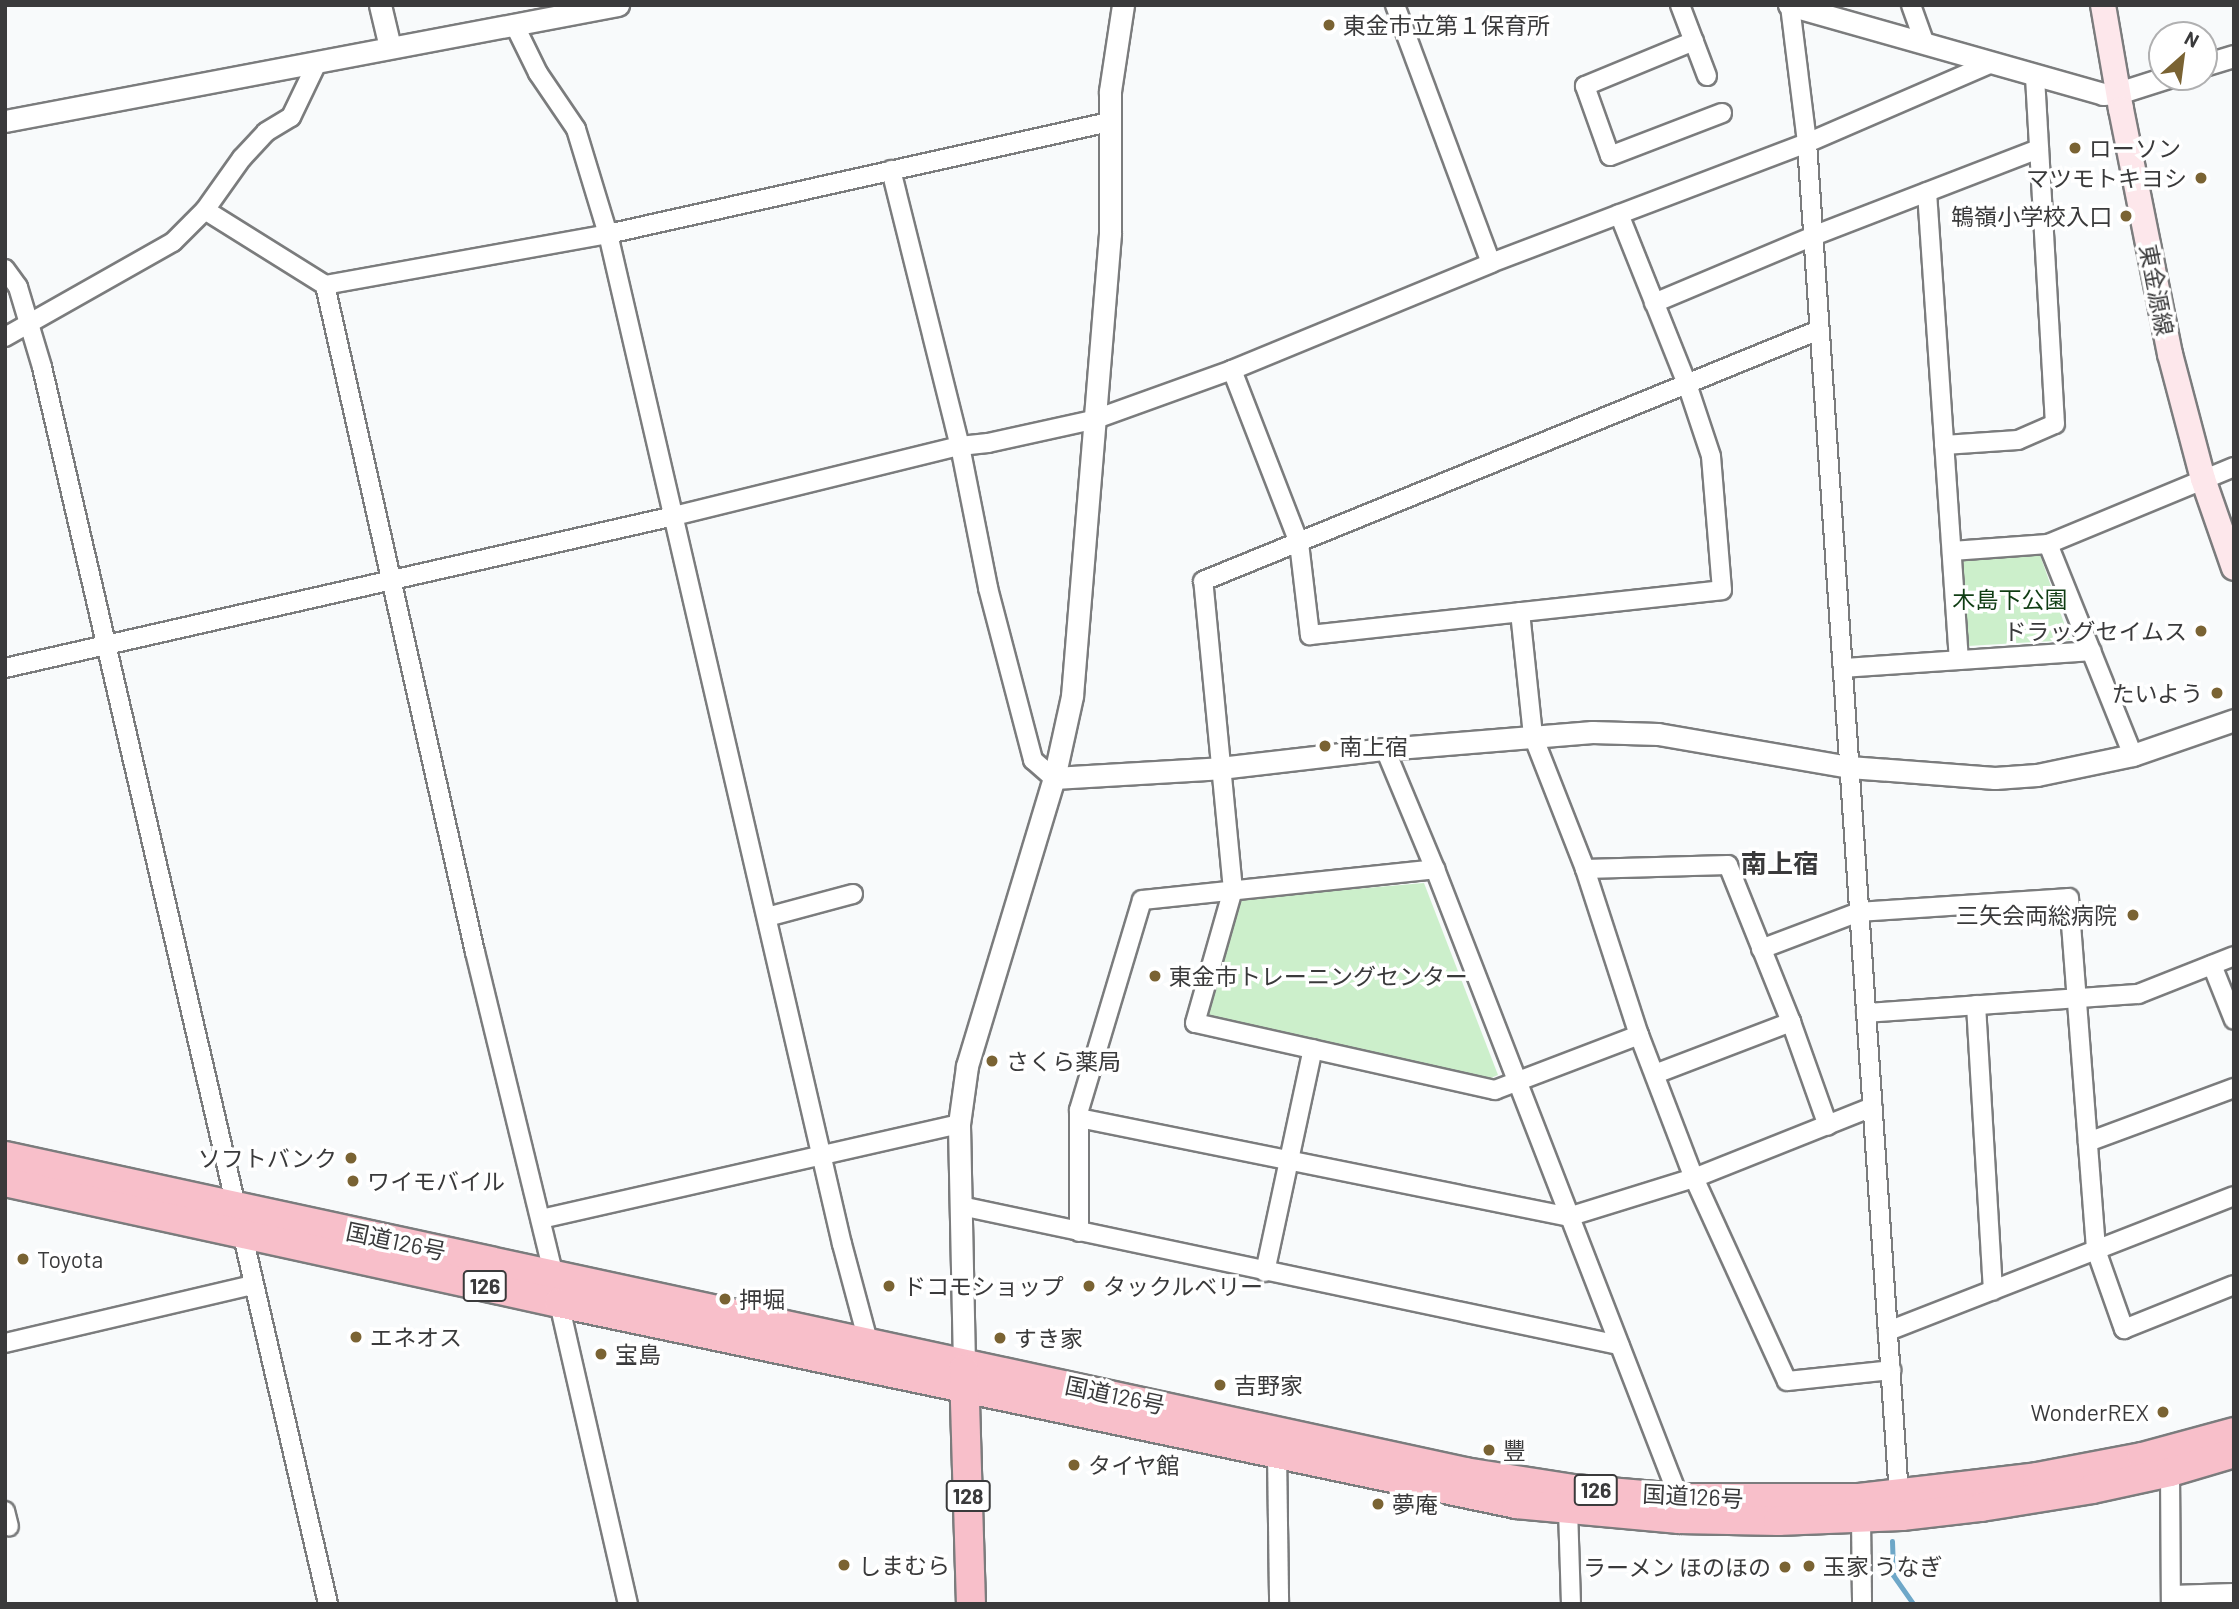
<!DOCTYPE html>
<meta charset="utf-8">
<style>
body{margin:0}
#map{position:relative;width:2239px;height:1609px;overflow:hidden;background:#f8fafb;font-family:Barlow,"Noto Sans JP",sans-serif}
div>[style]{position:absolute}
.green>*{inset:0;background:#ccefcb}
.stream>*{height:5px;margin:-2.5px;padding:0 2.5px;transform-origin:2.5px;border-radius:2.5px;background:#6ea7c8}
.roads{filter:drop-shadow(2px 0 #7b7c7d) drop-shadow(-2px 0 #7b7c7d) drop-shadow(0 2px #7b7c7d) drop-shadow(0 -2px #7b7c7d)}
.minor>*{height:18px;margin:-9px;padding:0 9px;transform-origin:9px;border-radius:9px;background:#fff}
.tertiary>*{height:21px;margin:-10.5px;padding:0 10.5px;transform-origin:10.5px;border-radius:10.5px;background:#fff}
.secondary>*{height:24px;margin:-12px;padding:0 12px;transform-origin:12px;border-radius:12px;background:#fde7eb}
.trunk>*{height:28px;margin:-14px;padding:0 14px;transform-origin:14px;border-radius:14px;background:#f8bfca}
.dots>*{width:19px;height:19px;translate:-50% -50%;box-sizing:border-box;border:4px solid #fff;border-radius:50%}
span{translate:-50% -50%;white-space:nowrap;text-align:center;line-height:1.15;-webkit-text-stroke:7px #fff;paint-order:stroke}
.shield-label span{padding:2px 5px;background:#fff;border:2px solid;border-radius:5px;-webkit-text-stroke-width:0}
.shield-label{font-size:21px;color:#3a3a3b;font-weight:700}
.poi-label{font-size:23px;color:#3a3a3b}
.left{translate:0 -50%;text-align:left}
.right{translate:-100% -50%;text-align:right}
.street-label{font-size:23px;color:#3a3a3b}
.park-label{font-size:23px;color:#0f3d13}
.quarter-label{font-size:26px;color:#3a3a3b;font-weight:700}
.frame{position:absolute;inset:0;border:7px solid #3a3a3b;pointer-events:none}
.north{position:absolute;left:2148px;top:21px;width:70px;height:70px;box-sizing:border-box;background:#fff;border:2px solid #b0b0b1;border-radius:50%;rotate:28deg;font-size:19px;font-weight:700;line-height:28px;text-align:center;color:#3a3a3b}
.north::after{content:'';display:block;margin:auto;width:24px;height:32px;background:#7a6333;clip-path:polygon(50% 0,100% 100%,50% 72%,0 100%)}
</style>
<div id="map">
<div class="green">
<i style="clip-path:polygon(2040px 555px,2070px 640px,1968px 646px,1963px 559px)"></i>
<i style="clip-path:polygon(1424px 883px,1498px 1075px,1491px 1078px,1208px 1016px,1241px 899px)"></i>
</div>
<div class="stream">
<i style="left:1892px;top:1541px;width:34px;rotate:88deg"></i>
<i style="left:1893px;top:1575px;width:35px;rotate:55deg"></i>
</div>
<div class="roads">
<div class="minor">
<i style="left:1395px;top:5px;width:275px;rotate:69.6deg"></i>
<i style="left:1680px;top:5px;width:76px;rotate:69.2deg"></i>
<i style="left:1911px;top:5px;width:41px;rotate:70.3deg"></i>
<i style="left:1790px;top:6px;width:138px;rotate:82.9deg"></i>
<i style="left:1807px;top:143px;width:1355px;rotate:86.11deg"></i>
<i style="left:514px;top:24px;width:55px;rotate:63.9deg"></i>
<i style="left:538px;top:73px;width:68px;rotate:55.8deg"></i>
<i style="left:576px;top:129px;width:110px;rotate:73.1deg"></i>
<i style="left:608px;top:234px;width:1037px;rotate:76.96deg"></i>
<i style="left:842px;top:1244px;width:105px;rotate:75deg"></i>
<i style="left:1694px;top:41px;width:118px;rotate:157.6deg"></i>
<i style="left:1585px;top:86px;width:74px;rotate:70.3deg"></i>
<i style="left:1610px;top:156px;width:120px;rotate:-21deg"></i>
<i style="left:891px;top:170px;width:284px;rotate:76deg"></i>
<i style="left:960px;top:446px;width:145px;rotate:78.8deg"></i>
<i style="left:988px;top:588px;width:178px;rotate:75.3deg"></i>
<i style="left:1033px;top:760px;width:28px;rotate:41deg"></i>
<i style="left:1927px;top:192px;width:469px;rotate:86.1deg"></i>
<i style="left:205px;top:210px;width:142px;rotate:32deg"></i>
<i style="left:325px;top:285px;width:288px;rotate:-10.2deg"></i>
<i style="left:608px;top:234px;width:513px;rotate:-12.6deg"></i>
<i style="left:5px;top:269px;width:22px;rotate:54deg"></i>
<i style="left:18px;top:287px;width:84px;rotate:73.3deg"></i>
<i style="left:42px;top:367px;width:1270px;rotate:76.98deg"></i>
<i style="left:325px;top:285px;width:684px;rotate:77.33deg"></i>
<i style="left:475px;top:952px;width:333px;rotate:76.3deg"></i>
<i style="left:1654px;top:303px;width:173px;rotate:-22.8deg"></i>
<i style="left:1813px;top:236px;width:242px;rotate:-21.1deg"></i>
<i style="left:5px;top:337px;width:193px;rotate:-29.5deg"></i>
<i style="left:173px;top:242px;width:45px;rotate:-45deg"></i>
<i style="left:205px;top:210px;width:64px;rotate:-54.6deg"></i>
<i style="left:242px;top:158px;width:35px;rotate:-47deg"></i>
<i style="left:266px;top:132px;width:29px;rotate:-31deg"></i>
<i style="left:291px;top:117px;width:60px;rotate:-64.3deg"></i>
<i style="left:1232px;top:370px;width:186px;rotate:68.8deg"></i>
<i style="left:1299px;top:543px;width:93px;rotate:83.2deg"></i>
<i style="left:1310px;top:635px;width:414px;rotate:-6.2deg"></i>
<i style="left:1722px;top:590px;width:134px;rotate:-94.7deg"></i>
<i style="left:1711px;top:456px;width:76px;rotate:-108.4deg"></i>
<i style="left:1687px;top:384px;width:183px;rotate:-111.8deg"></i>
<i style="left:1944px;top:445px;width:74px;rotate:-3.9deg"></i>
<i style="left:2018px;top:440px;width:40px;rotate:-23.4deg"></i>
<i style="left:2055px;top:424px;width:350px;rotate:-93.3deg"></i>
<i style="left:2048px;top:544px;width:227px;rotate:68.1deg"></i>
<i style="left:1952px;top:551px;width:96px;rotate:-4.2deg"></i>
<i style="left:2048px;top:544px;width:201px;rotate:-22.5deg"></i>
<i style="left:1520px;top:612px;width:125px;rotate:84deg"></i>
<i style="left:1533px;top:736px;width:143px;rotate:68.6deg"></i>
<i style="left:1585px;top:869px;width:175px;rotate:72deg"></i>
<i style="left:1639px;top:1035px;width:153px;rotate:69deg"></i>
<i style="left:1694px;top:1178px;width:223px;rotate:65.4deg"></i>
<i style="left:1787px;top:1381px;width:105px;rotate:-6deg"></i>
<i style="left:5px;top:668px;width:686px;rotate:-12.8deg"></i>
<i style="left:674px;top:516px;width:294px;rotate:-13.8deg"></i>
<i style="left:960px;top:446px;width:28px;rotate:-6deg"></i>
<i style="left:988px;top:443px;width:107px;rotate:-12.4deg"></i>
<i style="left:1093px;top:420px;width:148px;rotate:-19.8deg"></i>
<i style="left:1232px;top:370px;width:280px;rotate:-22.4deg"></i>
<i style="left:1491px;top:263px;width:338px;rotate:-20.8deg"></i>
<i style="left:1807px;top:143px;width:202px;rotate:-23.4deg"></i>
<i style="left:1843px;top:668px;width:249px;rotate:-3.9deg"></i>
<i style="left:1385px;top:749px;width:130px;rotate:67.4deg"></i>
<i style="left:1435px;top:869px;width:675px;rotate:68.8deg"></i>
<i style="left:1585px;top:869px;width:143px;rotate:-1.6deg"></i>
<i style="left:1728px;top:865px;width:169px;rotate:68.1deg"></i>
<i style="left:1791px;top:1022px;width:110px;rotate:70.4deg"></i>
<i style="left:767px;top:917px;width:89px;rotate:-15deg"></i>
<i style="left:1761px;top:949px;width:105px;rotate:-20.7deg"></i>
<i style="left:1859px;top:912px;width:210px;rotate:-3.8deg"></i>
<i style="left:2069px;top:898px;width:353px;rotate:85.6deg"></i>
<i style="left:2096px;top:1250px;width:84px;rotate:70.5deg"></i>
<i style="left:2124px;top:1329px;width:118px;rotate:-21.8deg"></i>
<i style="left:2212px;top:965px;width:59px;rotate:68.2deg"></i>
<i style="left:1976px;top:1005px;width:286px;rotate:86.6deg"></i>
<i style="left:1866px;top:1013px;width:273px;rotate:-4deg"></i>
<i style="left:2138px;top:994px;width:103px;rotate:-21.6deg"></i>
<i style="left:1639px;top:1035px;width:154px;rotate:159.1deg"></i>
<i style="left:1495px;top:1090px;width:307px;rotate:-167.4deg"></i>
<i style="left:1195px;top:1023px;width:138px;rotate:-74.1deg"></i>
<i style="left:1233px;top:890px;width:310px;rotate:-95.5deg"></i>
<i style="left:1203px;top:581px;width:665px;rotate:-22.17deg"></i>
<i style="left:1655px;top:1074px;width:146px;rotate:-20.9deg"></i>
<i style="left:1079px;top:1118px;width:499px;rotate:11.4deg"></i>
<i style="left:1568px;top:1217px;width:132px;rotate:-17.2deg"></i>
<i style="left:1694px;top:1178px;width:192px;rotate:-21.7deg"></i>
<i style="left:2088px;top:1142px;width:156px;rotate:-20.3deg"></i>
<i style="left:961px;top:1206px;width:673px;rotate:11.93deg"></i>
<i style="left:541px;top:1219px;width:429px;rotate:-12.8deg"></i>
<i style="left:1079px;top:1232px;width:122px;rotate:-90deg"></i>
<i style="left:1079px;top:1110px;width:219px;rotate:-73.3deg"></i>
<i style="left:1142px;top:900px;width:295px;rotate:-6deg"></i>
<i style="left:1265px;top:1272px;width:228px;rotate:-77.9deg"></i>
<i style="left:559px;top:1303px;width:309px;rotate:77.1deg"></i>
<i style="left:1888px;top:1331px;width:371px;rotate:-21.3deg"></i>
<i style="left:5px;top:1343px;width:255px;rotate:-13.2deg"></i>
<i style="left:1277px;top:1452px;width:152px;rotate:89.2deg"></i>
<i style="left:2170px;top:1472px;width:132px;rotate:89.6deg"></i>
<i style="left:1568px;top:1509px;width:95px;rotate:88.2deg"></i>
<i style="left:5px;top:1511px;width:16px;rotate:76deg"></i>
<i style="left:1861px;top:1518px;width:86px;rotate:89.3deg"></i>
<i style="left:2171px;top:1595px;width:63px;rotate:-1.8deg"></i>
</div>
<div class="tertiary">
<i style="left:380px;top:5px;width:43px;rotate:76.6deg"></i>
<i style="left:1789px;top:5px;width:326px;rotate:15.8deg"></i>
<i style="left:2103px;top:94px;width:15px;rotate:-4deg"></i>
<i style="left:2118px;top:93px;width:52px;rotate:-17.7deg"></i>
<i style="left:2204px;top:65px;width:31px;rotate:-17deg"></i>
<i style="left:5px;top:121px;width:624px;rotate:-10.72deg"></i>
<i style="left:1054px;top:778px;width:166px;rotate:-3.4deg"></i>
<i style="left:1220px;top:768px;width:166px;rotate:-6.6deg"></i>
<i style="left:1385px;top:749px;width:208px;rotate:-4.7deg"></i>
<i style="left:1592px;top:732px;width:66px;rotate:1.7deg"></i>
<i style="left:1658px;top:734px;width:194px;rotate:9.8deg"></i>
<i style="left:1849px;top:767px;width:146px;rotate:4.3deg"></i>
<i style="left:1995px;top:778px;width:42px;rotate:-4.1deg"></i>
<i style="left:2037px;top:775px;width:98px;rotate:-11.8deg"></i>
<i style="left:2133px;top:755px;width:107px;rotate:-19.1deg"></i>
<i style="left:964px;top:1364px;width:240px;rotate:-91.2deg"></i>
<i style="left:959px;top:1124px;width:59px;rotate:-82.1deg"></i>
<i style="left:967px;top:1066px;width:301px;rotate:-73.2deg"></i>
<i style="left:1054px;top:778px;width:84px;rotate:-77.6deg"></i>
<i style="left:1072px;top:696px;width:465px;rotate:-85.3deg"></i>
<i style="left:1110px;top:233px;width:142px;rotate:-90deg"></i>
<i style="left:1110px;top:91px;width:87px;rotate:-81.4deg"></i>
</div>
<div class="secondary">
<i style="left:2103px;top:5px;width:106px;rotate:80.2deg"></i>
<i style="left:2121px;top:109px;width:250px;rotate:78.7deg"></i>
<i style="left:2170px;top:354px;width:129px;rotate:75.2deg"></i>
<i style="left:2203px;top:479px;width:94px;rotate:70.8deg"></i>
</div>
<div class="trunk">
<i style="left:5px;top:1156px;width:1494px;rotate:12.21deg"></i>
<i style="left:1465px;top:1472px;width:110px;rotate:8.9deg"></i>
<i style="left:1574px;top:1489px;width:105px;rotate:4.9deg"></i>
<i style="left:1679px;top:1498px;width:180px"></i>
<i style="left:1859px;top:1498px;width:179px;rotate:-6.7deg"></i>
<i style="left:2037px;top:1477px;width:107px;rotate:-10.8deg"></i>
<i style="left:2142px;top:1457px;width:95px;rotate:-15.2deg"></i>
<i style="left:5px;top:1182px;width:567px;rotate:12.32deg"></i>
<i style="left:559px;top:1303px;width:978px;rotate:11.86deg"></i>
<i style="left:1516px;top:1504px;width:164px;rotate:5.3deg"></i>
<i style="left:1679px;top:1519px;width:99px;rotate:1.2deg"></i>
<i style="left:1778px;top:1521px;width:124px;rotate:-2.3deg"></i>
<i style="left:1902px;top:1516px;width:80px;rotate:-6.5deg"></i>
<i style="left:1981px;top:1507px;width:112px;rotate:-9.2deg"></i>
<i style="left:2092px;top:1489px;width:80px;rotate:-12.3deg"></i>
<i style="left:2170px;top:1472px;width:67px;rotate:-16.5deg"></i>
<i style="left:964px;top:1369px;width:235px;rotate:88.3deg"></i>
</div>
</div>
<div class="dots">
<i style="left:1329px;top:25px;background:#7a6333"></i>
<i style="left:2075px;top:148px;background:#7a6333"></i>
<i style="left:2201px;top:178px;background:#7a6333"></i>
<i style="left:2126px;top:216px;background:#7a6333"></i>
<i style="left:2201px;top:631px;background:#7a6333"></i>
<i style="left:2217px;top:693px;background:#7a6333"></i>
<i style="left:1325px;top:746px;background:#7a6333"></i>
<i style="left:2133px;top:915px;background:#7a6333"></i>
<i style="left:1155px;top:976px;background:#7a6333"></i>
<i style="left:992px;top:1061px;background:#7a6333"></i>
<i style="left:351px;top:1158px;background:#7a6333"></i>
<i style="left:353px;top:1181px;background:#7a6333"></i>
<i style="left:23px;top:1259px;background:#7a6333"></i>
<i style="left:889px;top:1286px;background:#7a6333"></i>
<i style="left:1089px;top:1286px;background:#7a6333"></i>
<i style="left:725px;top:1299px;background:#7a6333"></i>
<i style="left:356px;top:1337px;background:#7a6333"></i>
<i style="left:1000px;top:1338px;background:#7a6333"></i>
<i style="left:601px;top:1354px;background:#7a6333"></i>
<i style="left:1220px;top:1385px;background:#7a6333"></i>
<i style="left:2163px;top:1412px;background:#7a6333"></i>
<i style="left:1489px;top:1450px;background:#7a6333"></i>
<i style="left:1074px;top:1465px;background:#7a6333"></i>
<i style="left:1378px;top:1504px;background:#7a6333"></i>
<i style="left:844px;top:1565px;background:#7a6333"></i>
<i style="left:1809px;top:1566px;background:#7a6333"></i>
<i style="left:1785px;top:1567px;background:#7a6333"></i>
</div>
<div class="shield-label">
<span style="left:485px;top:1286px">126</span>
<span style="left:1596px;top:1490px">126</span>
<span style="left:968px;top:1496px">128</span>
</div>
<div class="poi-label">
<span class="left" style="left:1343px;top:25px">東金市立第１保育所</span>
<span class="left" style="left:2089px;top:148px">ローソン</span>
<span class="right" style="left:2187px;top:178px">マツモトキヨシ</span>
<span class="right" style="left:2112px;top:216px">鵇嶺小学校入口</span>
<span class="right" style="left:2187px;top:631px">ドラッグセイムス</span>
<span class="right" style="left:2203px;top:693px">たいよう</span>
<span class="left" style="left:1339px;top:746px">南上宿</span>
<span class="right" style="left:2117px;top:915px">三矢会両総病院</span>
<span class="left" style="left:1169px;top:976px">東金市トレーニングセンター</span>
<span class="left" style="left:1006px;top:1061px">さくら薬局</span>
<span class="right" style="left:337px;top:1158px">ソフトバンク</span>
<span class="left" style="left:367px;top:1181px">ワイモバイル</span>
<span class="left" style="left:37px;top:1259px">Toyota</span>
<span class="left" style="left:903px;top:1286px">ドコモショップ</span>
<span class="left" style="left:1103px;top:1286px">タックルベリー</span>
<span class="left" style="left:739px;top:1299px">押堀</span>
<span class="left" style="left:370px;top:1337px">エネオス</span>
<span class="left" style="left:1014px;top:1338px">すき家</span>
<span class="left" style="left:615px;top:1354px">宝島</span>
<span class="left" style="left:1234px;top:1385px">吉野家</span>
<span class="right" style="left:2149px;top:1412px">WonderREX</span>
<span class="left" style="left:1503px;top:1450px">豐</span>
<span class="left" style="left:1088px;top:1465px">タイヤ館</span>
<span class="left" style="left:1392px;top:1504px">夢庵</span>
<span class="left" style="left:858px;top:1565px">しまむら</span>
<span class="left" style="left:1823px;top:1566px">玉家 うなぎ</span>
<span class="right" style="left:1771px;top:1567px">ラーメン ほのほの</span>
</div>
<div class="street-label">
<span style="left:2157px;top:290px;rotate:79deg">東金源線</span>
<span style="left:396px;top:1241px;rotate:12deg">国道126号</span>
<span style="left:1115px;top:1395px;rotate:12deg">国道126号</span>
<span style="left:1693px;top:1496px;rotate:3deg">国道126号</span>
</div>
<div class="park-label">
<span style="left:2010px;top:599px">木島下公園</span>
</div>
<div class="quarter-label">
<span style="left:1780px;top:863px">南上宿</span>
</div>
<div class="frame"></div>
<div class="north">N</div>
</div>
